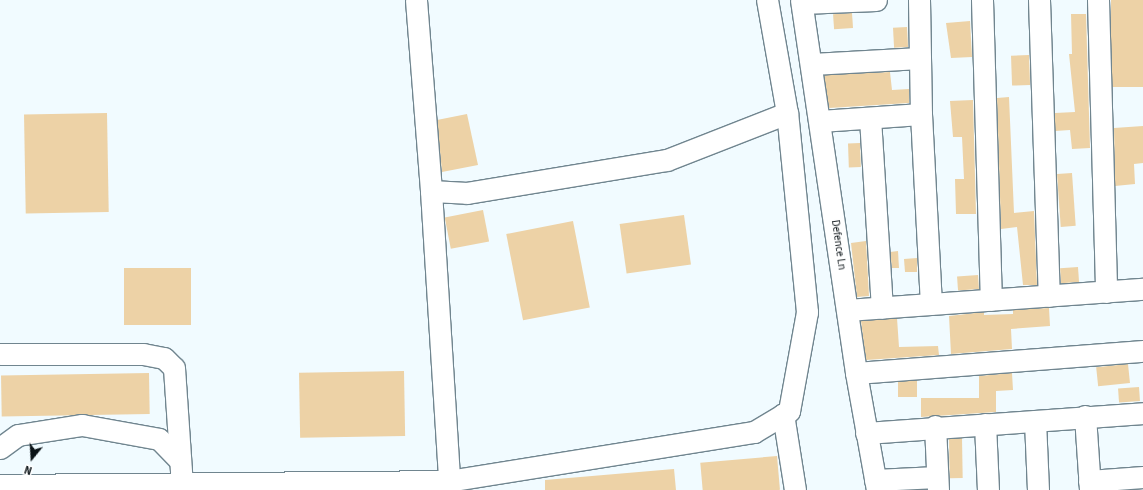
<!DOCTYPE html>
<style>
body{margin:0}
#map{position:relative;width:1143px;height:490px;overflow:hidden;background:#f1fbff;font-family:"Source Sans 3",sans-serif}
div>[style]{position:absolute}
.building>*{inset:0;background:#edd2a6;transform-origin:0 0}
.roads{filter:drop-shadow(1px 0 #70858f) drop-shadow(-1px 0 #70858f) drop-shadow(0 1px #70858f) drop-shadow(0 -1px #70858f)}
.minor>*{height:21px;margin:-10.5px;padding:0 10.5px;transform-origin:10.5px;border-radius:10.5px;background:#fff}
span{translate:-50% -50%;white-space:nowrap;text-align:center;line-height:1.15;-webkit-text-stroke:3.5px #fff;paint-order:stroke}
.street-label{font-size:11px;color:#0b1317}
.north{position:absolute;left:12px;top:438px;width:40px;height:40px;-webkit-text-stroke:3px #fff;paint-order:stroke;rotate:198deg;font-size:11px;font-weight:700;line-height:16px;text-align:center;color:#0b1317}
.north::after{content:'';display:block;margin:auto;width:14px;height:18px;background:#0b1317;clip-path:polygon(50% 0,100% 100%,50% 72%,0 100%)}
</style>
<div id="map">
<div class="building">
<i style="left:1111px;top:0;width:32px;height:87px"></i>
<i style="left:852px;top:13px;width:15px;height:19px;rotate:86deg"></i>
<i style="clip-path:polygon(1071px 14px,1086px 14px,1090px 148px,1072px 149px,1070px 130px,1055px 131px,1055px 113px,1075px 112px,1069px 54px,1072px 54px)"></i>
<i style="clip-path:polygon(970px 21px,972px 57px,951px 58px,946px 23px)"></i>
<i style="left:907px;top:27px;width:20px;height:14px;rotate:87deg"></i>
<i style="left:1029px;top:55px;width:30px;height:18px;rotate:88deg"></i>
<i style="clip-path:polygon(890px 72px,892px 90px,909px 89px,909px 103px,829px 108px,824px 75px)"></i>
<i style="clip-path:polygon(1009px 97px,1014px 213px,1034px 211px,1037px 285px,1023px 285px,1017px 227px,1001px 229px,997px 98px)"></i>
<i style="clip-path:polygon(973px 100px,976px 214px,956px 214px,955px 179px,964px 179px,962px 137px,953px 137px,950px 101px)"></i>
<i style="left:107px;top:113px;width:99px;height:83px;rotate:89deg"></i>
<i style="clip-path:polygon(467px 114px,478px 165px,442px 172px,437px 120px)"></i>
<i style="clip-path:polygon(1143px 126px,1143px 163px,1134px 164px,1135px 184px,1115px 186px,1114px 128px)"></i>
<i style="left:860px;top:143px;width:24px;height:12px;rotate:88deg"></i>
<i style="left:1072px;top:173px;width:53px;height:15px;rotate:86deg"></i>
<i style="left:483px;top:210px;width:32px;height:39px;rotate:79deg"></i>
<i style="left:684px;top:215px;width:50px;height:65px;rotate:82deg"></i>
<i style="left:573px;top:221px;width:88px;height:68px;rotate:79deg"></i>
<i style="clip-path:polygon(866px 241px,869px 296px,857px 297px,851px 243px)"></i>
<i style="clip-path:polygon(898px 251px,899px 268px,892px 268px,890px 252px)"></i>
<i style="clip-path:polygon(917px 258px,917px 272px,905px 272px,904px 259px)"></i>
<i style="left:1078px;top:267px;width:15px;height:18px;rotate:86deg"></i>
<i style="left:124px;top:268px;width:67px;height:57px"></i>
<i style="left:978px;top:275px;width:14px;height:21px;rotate:86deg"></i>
<i style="clip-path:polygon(1049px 308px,1050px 326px,1011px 329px,1012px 349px,951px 354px,949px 316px,984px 312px,984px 315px,1013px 314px,1013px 310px)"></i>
<i style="clip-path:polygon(897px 318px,899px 347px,938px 346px,939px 355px,866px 360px,861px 321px)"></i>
<i style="left:1128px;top:364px;width:19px;height:32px;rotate:84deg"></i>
<i style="left:404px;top:371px;width:65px;height:105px;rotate:89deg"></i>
<i style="left:149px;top:373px;width:41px;height:148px;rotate:89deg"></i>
<i style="clip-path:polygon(1012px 373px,1013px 390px,996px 391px,996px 412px,921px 417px,921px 398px,979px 398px,979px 376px)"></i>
<i style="left:917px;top:380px;width:17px;height:19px;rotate:90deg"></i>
<i style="left:1139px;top:387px;width:14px;height:21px;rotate:86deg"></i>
<i style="left:962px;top:438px;width:40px;height:13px;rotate:89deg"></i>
<i style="left:777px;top:456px;width:34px;height:77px;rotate:85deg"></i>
<i style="clip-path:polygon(674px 469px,676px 490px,545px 490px,545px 480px)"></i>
</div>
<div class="roads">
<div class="minor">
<i style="left:416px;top:0;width:192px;rotate:85.5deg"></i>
<i style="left:431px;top:191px;width:300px;rotate:86.4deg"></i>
<i style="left:801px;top:0;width:377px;rotate:81.6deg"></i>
<i style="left:856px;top:373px;width:119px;rotate:79.8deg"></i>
<i style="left:919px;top:0;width:114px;rotate:89deg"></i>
<i style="left:921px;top:114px;width:190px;rotate:87deg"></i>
<i style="left:982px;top:0;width:300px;rotate:88.3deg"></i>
<i style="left:1039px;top:0;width:296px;rotate:88.1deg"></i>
<i style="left:1098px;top:0;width:292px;rotate:88.4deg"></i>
<i style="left:802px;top:3px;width:74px;rotate:-2.3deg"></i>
<i style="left:812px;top:64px;width:108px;rotate:-3.2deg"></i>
<i style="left:870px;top:118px;width:190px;rotate:86.4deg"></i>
<i style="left:820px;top:121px;width:101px;rotate:-4deg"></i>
<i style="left:431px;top:191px;width:36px;rotate:3deg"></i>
<i style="left:467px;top:193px;width:203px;rotate:-9.4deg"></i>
<i style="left:667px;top:160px;width:129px;rotate:-21.4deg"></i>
<i style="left:847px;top:310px;width:297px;rotate:-4.1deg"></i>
<i style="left:0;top:354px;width:143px"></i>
<i style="left:143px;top:354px;width:21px;rotate:11deg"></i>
<i style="left:164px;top:358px;width:14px;rotate:45deg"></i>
<i style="left:174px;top:368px;width:117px;rotate:86.1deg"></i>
<i style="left:856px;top:373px;width:288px;rotate:-4.4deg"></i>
<i style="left:783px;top:414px;width:77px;rotate:81deg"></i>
<i style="left:1085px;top:416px;width:74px;rotate:86.1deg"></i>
<i style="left:1035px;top:421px;width:69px;rotate:87.5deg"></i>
<i style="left:985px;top:424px;width:66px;rotate:87.4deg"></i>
<i style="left:935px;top:426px;width:64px;rotate:87.3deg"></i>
<i style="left:866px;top:433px;width:278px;rotate:-4.1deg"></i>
<i style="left:0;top:448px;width:22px;rotate:-36deg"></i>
<i style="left:18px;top:435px;width:65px;rotate:-8.9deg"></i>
<i style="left:82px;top:425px;width:78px;rotate:10.3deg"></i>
<i style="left:159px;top:439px;width:30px;rotate:46deg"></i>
<i style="left:875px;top:480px;width:62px;rotate:-2.8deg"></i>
<i style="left:1089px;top:481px;width:54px;rotate:-4.2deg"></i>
<i style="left:0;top:485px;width:448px;rotate:-0.5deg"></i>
<i style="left:448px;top:481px;width:310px;rotate:-9.1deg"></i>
<i style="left:754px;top:432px;width:41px;rotate:-31deg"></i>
<i style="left:789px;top:411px;width:101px;rotate:-79.7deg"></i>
<i style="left:807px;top:312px;width:200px;rotate:-95.7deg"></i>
<i style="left:787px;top:113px;width:115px;rotate:-100deg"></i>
</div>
</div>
<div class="street-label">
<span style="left:838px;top:245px;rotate:82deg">Defence Ln</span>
</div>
<div class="north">N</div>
</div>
